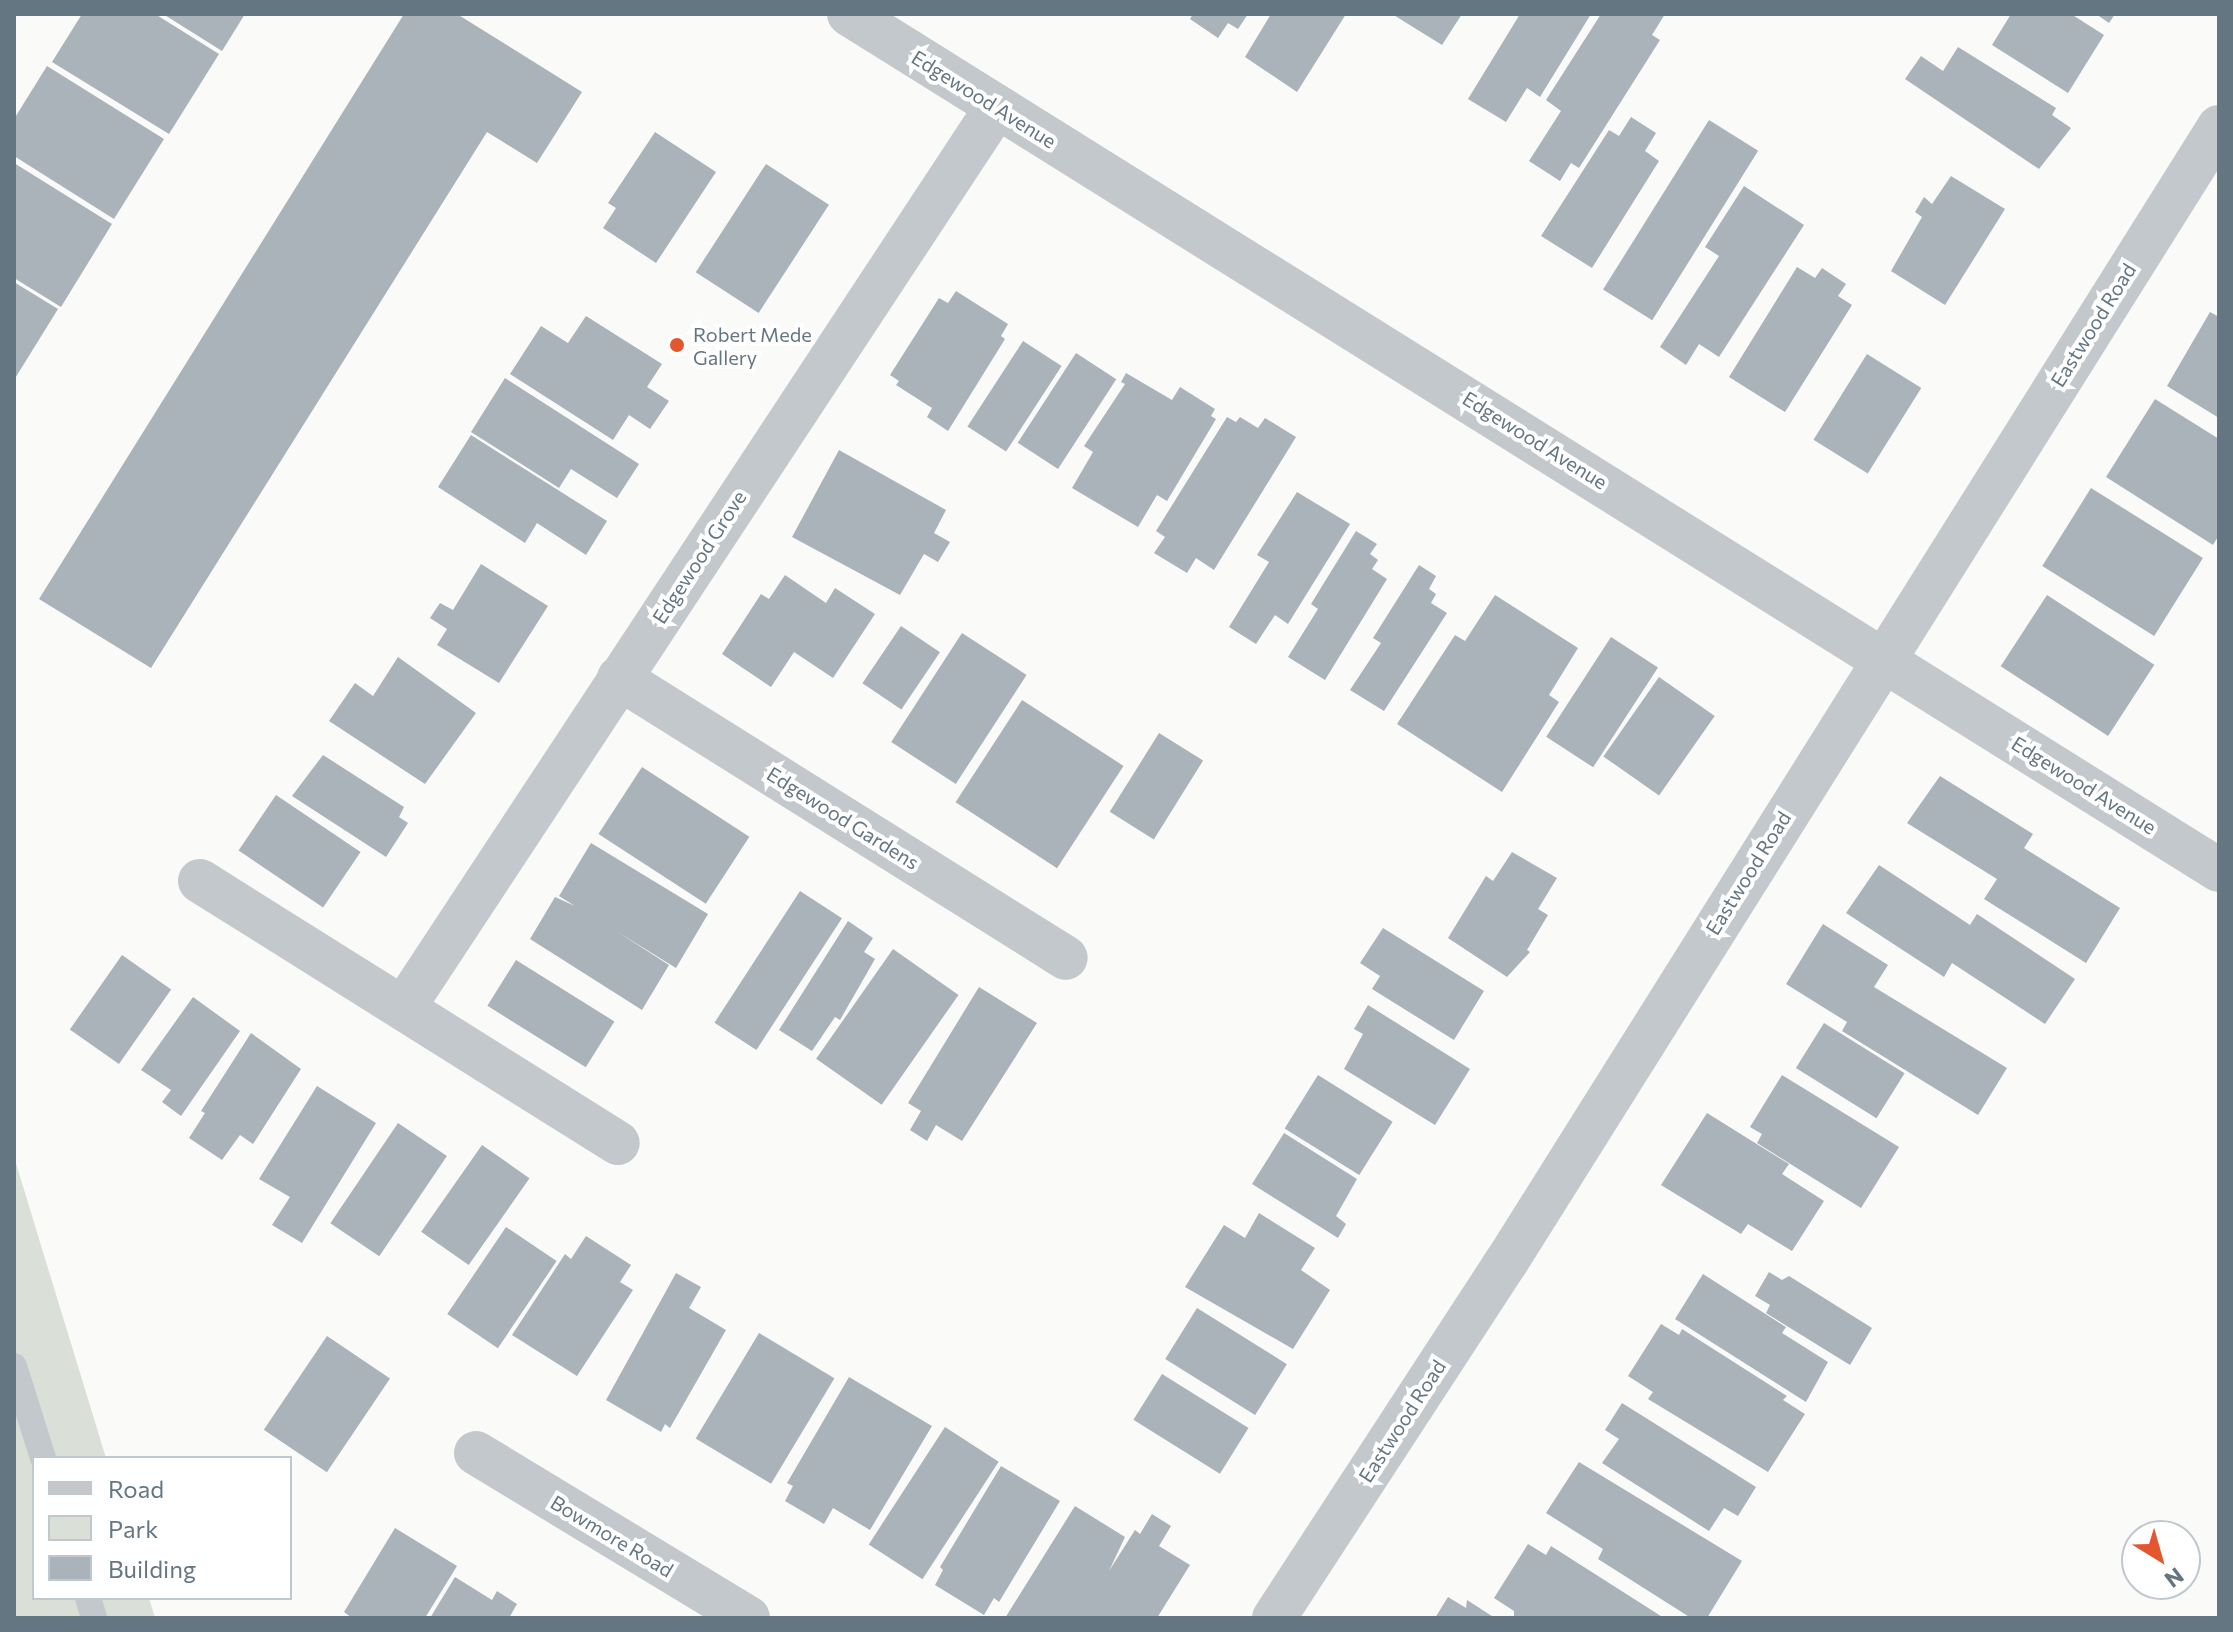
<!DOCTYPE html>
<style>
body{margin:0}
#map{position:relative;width:2233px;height:1632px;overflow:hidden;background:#fafaf8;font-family:Commissioner,sans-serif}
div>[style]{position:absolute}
.green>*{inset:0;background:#dadfd7}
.building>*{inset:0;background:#aab3b9;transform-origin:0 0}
.lane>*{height:26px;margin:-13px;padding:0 13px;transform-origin:13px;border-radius:13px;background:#c3c8cc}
.street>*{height:44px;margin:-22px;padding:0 22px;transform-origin:22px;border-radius:22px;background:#c3c8cc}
.dots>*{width:22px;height:22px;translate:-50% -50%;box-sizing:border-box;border:4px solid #fff;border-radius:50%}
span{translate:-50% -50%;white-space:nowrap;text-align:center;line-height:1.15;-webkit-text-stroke:8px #fff;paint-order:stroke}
.street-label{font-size:20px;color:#657683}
.poi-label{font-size:20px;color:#657683}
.left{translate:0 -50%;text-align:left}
.frame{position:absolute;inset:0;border:16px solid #657683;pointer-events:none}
.legend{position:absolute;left:32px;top:1456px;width:260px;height:144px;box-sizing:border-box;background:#fff;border:2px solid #c1c8cd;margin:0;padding:10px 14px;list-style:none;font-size:24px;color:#657683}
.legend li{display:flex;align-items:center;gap:16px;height:40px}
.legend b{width:40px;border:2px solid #c1c8cd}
.north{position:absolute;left:2121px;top:1520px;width:80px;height:80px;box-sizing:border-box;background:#fff;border:2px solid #c1c8cd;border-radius:50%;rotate:143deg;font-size:22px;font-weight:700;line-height:32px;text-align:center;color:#657683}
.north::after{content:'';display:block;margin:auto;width:28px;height:36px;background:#e4572e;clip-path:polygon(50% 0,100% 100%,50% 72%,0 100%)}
</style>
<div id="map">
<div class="green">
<i style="clip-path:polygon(14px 1157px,106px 1458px,34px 1458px,34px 1598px,149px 1598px,155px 1618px,14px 1618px)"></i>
</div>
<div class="building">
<i style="clip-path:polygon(82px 14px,155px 14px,219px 54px,169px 134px,52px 62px)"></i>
<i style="clip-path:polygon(163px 14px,245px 14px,222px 51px)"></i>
<i style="clip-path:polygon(404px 14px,457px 14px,582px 92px,537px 163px,487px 132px,151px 668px,39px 599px)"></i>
<i style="clip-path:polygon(1193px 14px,1248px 14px,1238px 29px,1228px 23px,1218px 38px,1190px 19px)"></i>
<i style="clip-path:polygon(1271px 14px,1346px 14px,1297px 92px,1245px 57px)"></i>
<i style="clip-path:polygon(1392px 14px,1462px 14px,1442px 45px)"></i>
<i style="clip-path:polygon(1520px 14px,1591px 14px,1540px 97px,1527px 88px,1506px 122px,1468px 99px)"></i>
<i style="clip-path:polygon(1601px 14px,1665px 14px,1652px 35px,1660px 40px,1579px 168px,1571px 163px,1560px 181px,1529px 161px,1561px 111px,1546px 100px)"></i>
<i style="clip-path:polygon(2011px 14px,2071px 14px,2104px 35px,2068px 93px,1992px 45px)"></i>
<i style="clip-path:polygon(2096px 14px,2115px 14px,2109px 23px)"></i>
<i style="clip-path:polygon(1958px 47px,2056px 108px,2052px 115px,2071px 128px,2039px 169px,1905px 79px,1921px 56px,1943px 71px)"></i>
<i style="clip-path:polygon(47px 66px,164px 139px,114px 219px,14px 156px,14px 119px)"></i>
<i style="clip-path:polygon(1631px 117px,1656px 133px,1645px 151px,1659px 161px,1592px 268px,1541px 236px,1609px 130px,1619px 136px)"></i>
<i style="left:1709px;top:120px;width:58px;height:200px;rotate:32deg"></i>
<i style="clip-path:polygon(655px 132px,716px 172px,656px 263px,603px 228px,616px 208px,608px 203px)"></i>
<i style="clip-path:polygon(14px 163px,112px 224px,61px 307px,14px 278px)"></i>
<i style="left:766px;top:164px;width:75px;height:129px;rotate:33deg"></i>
<i style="clip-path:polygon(1951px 176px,2005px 209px,1945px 305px,1891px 271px,1922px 217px,1915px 212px,1924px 197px,1932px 204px)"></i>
<i style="clip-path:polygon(1744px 186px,1804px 225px,1719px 357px,1699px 344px,1686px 365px,1660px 347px,1719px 256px,1705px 247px)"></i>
<i style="clip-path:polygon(1797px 267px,1815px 278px,1822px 268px,1846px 284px,1838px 296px,1852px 305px,1785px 412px,1729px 377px)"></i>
<i style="clip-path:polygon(14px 282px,58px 309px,14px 380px)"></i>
<i style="clip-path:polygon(956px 291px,1008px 324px,1001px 336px,1005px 339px,948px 431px,927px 417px,932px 408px,896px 385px,899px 381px,890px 375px,939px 298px,948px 303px)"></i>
<i style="clip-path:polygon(2210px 312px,2219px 317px,2219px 418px,2167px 386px)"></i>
<i style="clip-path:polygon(586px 316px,662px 364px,647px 387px,669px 401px,650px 429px,629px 415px,613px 440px,510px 374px,541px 326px,568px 343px)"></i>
<i style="left:1023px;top:341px;width:46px;height:102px;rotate:33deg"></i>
<i style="left:1076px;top:353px;width:48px;height:107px;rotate:33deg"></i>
<i style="left:1867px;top:354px;width:64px;height:101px;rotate:32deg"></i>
<i style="clip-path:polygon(1126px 373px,1172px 400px,1180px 387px,1215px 409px,1211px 416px,1216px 419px,1167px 501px,1157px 495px,1138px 527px,1072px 488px,1093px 452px,1084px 446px,1125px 384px,1121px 382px)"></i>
<i style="clip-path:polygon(505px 378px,639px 464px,617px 498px,571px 469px,559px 488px,471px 432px)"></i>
<i style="clip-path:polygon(2155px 399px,2219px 439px,2219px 535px,2213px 545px,2106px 477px)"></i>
<i style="clip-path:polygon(1227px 417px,1236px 422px,1240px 417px,1258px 428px,1265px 418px,1296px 437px,1214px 570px,1196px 558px,1187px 573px,1154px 553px,1165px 537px,1156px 531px)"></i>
<i style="clip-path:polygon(471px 435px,607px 521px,586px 555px,537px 523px,525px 543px,438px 487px)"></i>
<i style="clip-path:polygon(839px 450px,946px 510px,934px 533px,950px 542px,938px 562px,924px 554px,900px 595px,792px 537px)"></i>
<i style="left:2091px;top:488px;width:132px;height:92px;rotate:32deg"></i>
<i style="clip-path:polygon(1297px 492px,1350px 524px,1288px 624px,1275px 615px,1256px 644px,1229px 627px,1269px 562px,1257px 555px)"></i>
<i style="clip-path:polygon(1356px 531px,1377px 544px,1370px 554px,1378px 560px,1372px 569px,1387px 579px,1325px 680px,1288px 657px,1318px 609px,1311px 604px)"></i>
<i style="clip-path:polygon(481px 564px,548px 606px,499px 683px,437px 645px,447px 629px,430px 618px,440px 603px,453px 610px)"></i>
<i style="clip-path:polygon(1419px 565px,1436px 576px,1429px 589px,1436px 594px,1431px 603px,1447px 613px,1384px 711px,1350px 690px,1381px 643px,1373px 638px)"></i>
<i style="clip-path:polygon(785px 575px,826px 603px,835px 588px,875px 614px,833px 678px,794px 652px,771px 687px,722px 654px,761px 594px,769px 599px)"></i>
<i style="clip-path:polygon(1495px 595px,1578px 648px,1549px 695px,1559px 702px,1502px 792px,1397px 724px,1455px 635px,1465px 641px)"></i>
<i style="left:2047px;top:595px;width:128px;height:85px;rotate:33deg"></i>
<i style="left:901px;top:626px;width:47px;height:69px;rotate:34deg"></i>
<i style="left:962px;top:633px;width:77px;height:130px;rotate:33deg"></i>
<i style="left:1611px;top:637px;width:56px;height:119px;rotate:33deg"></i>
<i style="clip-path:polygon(398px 657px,476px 713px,425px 784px,329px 721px,355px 683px,373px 696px)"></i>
<i style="left:1659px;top:677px;width:68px;height:97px;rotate:35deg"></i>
<i style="left:1022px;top:700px;width:121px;height:122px;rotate:33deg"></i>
<i style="left:1159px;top:733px;width:52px;height:93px;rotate:32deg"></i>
<i style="clip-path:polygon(323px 755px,404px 807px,399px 817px,408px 823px,386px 857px,292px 796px)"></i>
<i style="left:642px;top:767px;width:128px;height:80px;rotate:33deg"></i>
<i style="clip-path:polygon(1940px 776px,2033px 834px,2024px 848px,2120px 908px,2086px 963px,1984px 899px,1997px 879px,1907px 823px)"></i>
<i style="left:276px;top:795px;width:102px;height:67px;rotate:34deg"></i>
<i style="clip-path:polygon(591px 843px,708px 914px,676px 968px,616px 931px,669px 965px,642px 1010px,530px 939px,555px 897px,575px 906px,559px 896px)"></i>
<i style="clip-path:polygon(1512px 852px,1557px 878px,1538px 909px,1548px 915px,1527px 950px,1530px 952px,1507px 977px,1448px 938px,1486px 876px,1493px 881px)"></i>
<i style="clip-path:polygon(1879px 865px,1970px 925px,1977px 914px,2075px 979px,2045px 1024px,1952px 963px,1944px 977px,1846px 913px)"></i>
<i style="left:800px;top:891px;width:50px;height:157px;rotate:33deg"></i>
<i style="clip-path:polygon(848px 921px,873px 938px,864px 952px,875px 959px,840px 1020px,835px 1017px,812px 1051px,779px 1030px)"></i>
<i style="clip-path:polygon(1823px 924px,1888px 965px,1874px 987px,2007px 1068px,1978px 1115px,1842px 1031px,1847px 1022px,1786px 984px)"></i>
<i style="clip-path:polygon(1383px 928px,1484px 991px,1454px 1040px,1372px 989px,1380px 976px,1360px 963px)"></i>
<i style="left:893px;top:949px;width:80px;height:134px;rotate:35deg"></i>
<i style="left:122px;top:955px;width:60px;height:91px;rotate:35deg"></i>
<i style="left:516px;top:960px;width:116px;height:54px;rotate:32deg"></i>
<i style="clip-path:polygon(979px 987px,1037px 1023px,962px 1141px,936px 1125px,927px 1141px,910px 1130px,921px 1111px,908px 1103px)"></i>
<i style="clip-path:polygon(193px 997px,240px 1031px,181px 1116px,162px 1102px,171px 1090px,141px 1070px)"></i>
<i style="clip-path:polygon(1368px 1005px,1470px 1069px,1435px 1125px,1344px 1069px,1363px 1034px,1354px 1029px)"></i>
<i style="left:1824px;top:1023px;width:95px;height:53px;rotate:32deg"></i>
<i style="clip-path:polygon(251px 1033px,301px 1069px,253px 1144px,240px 1135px,222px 1160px,189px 1138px,205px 1113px,201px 1111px)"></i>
<i style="left:1318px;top:1075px;width:88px;height:63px;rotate:32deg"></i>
<i style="clip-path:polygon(1782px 1075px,1899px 1147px,1861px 1208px,1757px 1143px,1762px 1134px,1750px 1127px)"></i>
<i style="clip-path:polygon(317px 1086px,376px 1123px,302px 1243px,272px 1225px,290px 1197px,259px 1179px)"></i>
<i style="clip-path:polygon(1707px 1113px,1789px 1164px,1782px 1174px,1824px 1201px,1792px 1251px,1748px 1224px,1741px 1234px,1661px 1185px)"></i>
<i style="left:398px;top:1123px;width:59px;height:121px;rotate:34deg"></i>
<i style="clip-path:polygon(1284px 1133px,1357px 1179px,1336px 1216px,1346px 1224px,1338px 1238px,1252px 1184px)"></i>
<i style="left:482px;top:1145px;width:58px;height:106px;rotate:35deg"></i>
<i style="clip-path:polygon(1259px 1213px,1315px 1248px,1301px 1270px,1330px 1290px,1293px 1349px,1185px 1287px,1224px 1225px,1245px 1238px)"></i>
<i style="left:506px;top:1227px;width:61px;height:105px;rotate:34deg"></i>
<i style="clip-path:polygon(586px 1236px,631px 1265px,620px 1282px,633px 1290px,577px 1376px,512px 1335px,565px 1254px,571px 1259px)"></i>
<i style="clip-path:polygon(1769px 1272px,1782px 1280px,1789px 1276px,1872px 1328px,1850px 1365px,1766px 1313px,1770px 1305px,1755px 1296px)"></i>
<i style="clip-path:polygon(676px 1273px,701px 1287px,689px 1308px,726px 1330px,670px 1428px,665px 1424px,661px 1432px,606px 1400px)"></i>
<i style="clip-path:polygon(1703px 1274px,1786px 1327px,1782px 1333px,1828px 1362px,1806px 1402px,1675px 1319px)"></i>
<i style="left:1197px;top:1308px;width:106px;height:60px;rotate:32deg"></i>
<i style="clip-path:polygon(1661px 1324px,1679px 1335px,1682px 1329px,1787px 1396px,1783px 1400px,1805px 1414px,1768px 1472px,1648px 1399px,1653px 1392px,1628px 1376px)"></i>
<i style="left:759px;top:1333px;width:88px;height:123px;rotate:31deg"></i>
<i style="left:327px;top:1336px;width:76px;height:113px;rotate:34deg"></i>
<i style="left:1162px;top:1374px;width:102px;height:54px;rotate:32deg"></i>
<i style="clip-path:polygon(849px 1377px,932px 1426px,870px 1530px,833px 1508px,824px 1524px,785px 1501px,793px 1486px,787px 1483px)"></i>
<i style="clip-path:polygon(1622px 1403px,1756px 1487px,1738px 1516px,1724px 1508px,1709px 1531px,1602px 1463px,1619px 1439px,1605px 1430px)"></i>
<i style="left:945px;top:1427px;width:64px;height:140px;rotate:33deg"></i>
<i style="clip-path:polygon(1579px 1462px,1742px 1561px,1707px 1618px,1691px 1618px,1598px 1559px,1603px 1549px,1546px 1513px)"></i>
<i style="clip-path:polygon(1001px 1466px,1060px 1501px,999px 1602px,994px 1598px,984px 1615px,935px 1585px,943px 1570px,940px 1567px)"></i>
<i style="clip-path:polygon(1075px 1506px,1125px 1537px,1109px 1571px,1135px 1530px,1140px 1534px,1152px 1514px,1171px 1526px,1159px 1546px,1190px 1565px,1157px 1618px,1005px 1618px)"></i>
<i style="clip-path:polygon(395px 1528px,457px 1566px,425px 1618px,352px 1618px,344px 1612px)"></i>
<i style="clip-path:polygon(1528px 1544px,1546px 1555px,1551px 1546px,1664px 1618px,1514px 1618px,1514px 1611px,1494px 1598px)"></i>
<i style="clip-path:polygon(455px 1577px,492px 1600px,497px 1591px,517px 1604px,509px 1618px,430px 1618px)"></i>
<i style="clip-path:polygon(1448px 1597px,1466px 1608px,1467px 1600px,1495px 1618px,1435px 1618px)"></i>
</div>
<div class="lane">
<i style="left:14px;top:1366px;width:96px;rotate:72.5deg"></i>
<i style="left:88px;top:1598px;width:21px;rotate:73deg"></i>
</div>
<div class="street">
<i style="left:849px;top:14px;width:1615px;rotate:32deg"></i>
<i style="left:619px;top:678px;width:527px;rotate:32.06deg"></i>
<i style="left:200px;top:881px;width:493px;rotate:32.1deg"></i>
<i style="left:404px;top:1007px;width:1076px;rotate:-56.63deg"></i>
<i style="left:476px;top:1453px;width:318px;rotate:31.2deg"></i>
<i style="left:1274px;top:1618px;width:426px;rotate:-56.9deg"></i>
<i style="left:1507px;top:1261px;width:1339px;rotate:-57.88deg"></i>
</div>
<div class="dots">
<i style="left:677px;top:345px;background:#e4572e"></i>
</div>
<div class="street-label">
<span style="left:984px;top:99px;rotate:32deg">Edgewood Avenue</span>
<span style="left:2093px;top:325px;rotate:-58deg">Eastwood Road</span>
<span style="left:1535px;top:440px;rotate:32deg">Edgewood Avenue</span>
<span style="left:699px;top:557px;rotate:-57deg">Edgewood Grove</span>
<span style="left:2084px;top:785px;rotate:32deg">Edgewood Avenue</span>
<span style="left:843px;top:818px;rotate:32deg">Edgewood Gardens</span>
<span style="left:1748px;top:873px;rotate:-58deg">Eastwood Road</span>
<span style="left:1402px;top:1421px;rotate:-57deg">Eastwood Road</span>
<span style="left:612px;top:1536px;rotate:31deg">Bowmore Road</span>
</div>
<div class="poi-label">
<span class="left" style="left:693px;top:346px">Robert Mede<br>Gallery</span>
</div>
<div class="frame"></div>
<ul class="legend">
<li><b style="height:10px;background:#c3c8cc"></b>Road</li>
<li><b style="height:22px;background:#dadfd7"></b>Park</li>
<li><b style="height:22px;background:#aab3b9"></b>Building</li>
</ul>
<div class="north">N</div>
</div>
